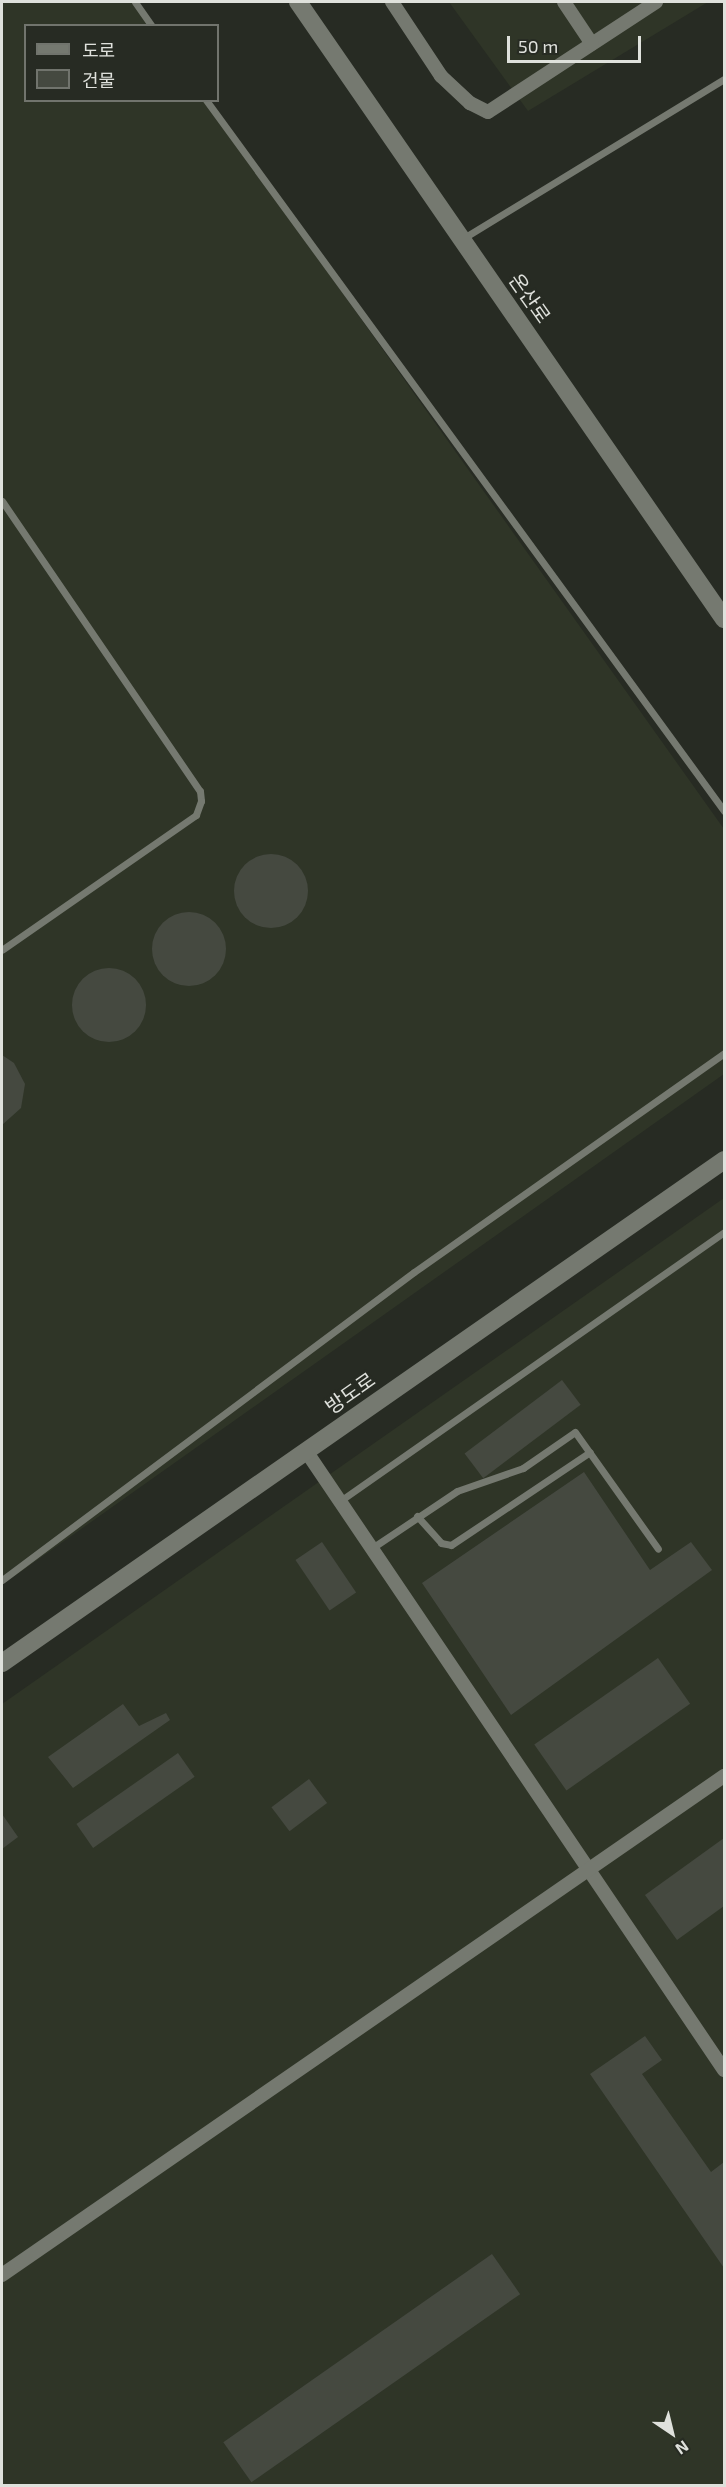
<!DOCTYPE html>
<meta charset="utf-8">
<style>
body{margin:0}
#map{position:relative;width:726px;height:2487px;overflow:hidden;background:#272b23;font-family:"Exo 2","Noto Sans KR",sans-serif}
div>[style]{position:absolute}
.built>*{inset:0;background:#2f3527}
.building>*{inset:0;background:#454940;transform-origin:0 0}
.round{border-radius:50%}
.lane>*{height:7px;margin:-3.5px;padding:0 3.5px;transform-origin:3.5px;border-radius:3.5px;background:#757970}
.street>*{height:14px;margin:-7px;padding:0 7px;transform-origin:7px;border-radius:7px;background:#757970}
.secondary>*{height:18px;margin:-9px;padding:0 9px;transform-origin:9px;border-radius:9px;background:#757970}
span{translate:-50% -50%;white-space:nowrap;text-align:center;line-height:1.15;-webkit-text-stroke:5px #272b23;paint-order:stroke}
.street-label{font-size:20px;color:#dfe1dc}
.frame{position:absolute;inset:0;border:3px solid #dfe1dc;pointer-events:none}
.legend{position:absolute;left:24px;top:24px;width:195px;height:78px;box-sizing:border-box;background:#272b23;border:2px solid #71746d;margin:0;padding:8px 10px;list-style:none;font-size:18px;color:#dfe1dc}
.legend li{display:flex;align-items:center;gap:12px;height:30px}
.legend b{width:30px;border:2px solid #71746d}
.north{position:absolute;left:642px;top:2403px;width:60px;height:60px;-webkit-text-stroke:4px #272b23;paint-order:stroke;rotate:145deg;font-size:16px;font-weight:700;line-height:24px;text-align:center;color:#dfe1dc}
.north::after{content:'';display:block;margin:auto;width:21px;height:27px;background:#dfe1dc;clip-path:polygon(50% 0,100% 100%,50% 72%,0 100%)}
.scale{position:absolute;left:507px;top:36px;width:134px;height:27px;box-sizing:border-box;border:3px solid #dfe1dc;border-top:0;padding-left:8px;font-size:18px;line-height:21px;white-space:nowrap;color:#dfe1dc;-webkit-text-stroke:4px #272b23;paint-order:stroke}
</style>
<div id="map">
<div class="built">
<i style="clip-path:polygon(2px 2px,135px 2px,152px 25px,26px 26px,26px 100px,206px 101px,724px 829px,724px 1074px,2px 1585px)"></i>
<i style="clip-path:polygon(449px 2px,708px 2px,528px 111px)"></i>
<i style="clip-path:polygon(724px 1198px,724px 2485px,2px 2485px,2px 1704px)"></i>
</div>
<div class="building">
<i class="round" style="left:234px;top:854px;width:74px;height:74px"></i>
<i class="round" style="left:152px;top:912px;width:74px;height:74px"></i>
<i class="round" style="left:72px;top:968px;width:74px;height:74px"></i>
<i style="clip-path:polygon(2px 1055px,14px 1063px,25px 1084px,21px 1108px,2px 1125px)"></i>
<i style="left:562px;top:1380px;width:31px;height:122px;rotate:53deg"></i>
<i style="clip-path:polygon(584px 1472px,650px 1570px,691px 1542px,712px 1570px,511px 1715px,422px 1583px)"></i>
<i style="left:322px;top:1542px;width:61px;height:32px;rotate:56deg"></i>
<i style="left:658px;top:1658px;width:56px;height:151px;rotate:55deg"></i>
<i style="clip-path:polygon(123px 1704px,139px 1726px,166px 1713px,170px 1720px,73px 1788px,48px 1757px)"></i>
<i style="left:178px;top:1753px;width:29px;height:124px;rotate:55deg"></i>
<i style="left:309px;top:1779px;width:30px;height:47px;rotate:53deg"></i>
<i style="clip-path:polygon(2px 1814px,18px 1837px,2px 1849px)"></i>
<i style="clip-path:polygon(724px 1838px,724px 1906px,677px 1940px,645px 1895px)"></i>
<i style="clip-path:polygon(645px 2036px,662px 2060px,642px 2074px,711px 2172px,724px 2162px,724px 2268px,590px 2074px)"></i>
<i style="left:492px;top:2254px;width:49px;height:328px;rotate:55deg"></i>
</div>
<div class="lane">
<i style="left:135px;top:2px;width:29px;rotate:55deg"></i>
<i style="left:206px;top:100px;width:880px;rotate:53.92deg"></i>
<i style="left:462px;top:239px;width:307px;rotate:-31.4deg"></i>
<i style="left:2px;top:501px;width:351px;rotate:55.7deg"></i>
<i style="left:200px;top:791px;width:10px;rotate:84deg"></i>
<i style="left:201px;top:801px;width:15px;rotate:110deg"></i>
<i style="left:196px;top:815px;width:236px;rotate:145.2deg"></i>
<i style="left:340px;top:1501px;width:469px;rotate:-35deg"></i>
<i style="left:417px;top:1516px;width:36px;rotate:48deg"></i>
<i style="left:441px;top:1543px;width:10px;rotate:11deg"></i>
<i style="left:451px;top:1545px;width:167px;rotate:-33.8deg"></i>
<i style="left:372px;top:1548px;width:102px;rotate:-33.8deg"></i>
<i style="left:457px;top:1491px;width:70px;rotate:-19.2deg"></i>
<i style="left:523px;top:1468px;width:63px;rotate:-34.7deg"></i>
<i style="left:575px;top:1432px;width:143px;rotate:54.6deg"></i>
<i style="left:2px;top:1580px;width:514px;rotate:-36.78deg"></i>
<i style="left:414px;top:1272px;width:380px;rotate:-35.2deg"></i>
</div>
<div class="street">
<i style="left:392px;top:2px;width:89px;rotate:56.5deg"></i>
<i style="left:441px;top:76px;width:40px;rotate:43deg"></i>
<i style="left:470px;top:103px;width:20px;rotate:27deg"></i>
<i style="left:488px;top:112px;width:201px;rotate:-33.2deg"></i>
<i style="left:564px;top:2px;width:50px;rotate:56.3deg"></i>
<i style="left:306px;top:1451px;width:747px;rotate:55.97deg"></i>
<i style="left:2px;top:2275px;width:878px;rotate:-34.65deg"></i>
</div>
<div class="secondary">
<i style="left:298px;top:2px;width:750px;rotate:55.38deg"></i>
<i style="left:2px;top:1663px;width:880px;rotate:-34.86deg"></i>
</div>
<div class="street-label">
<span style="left:530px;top:298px;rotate:55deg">온산로</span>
<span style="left:350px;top:1393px;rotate:-35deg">방도로</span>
</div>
<div class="frame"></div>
<ul class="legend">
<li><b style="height:8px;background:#757970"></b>도로</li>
<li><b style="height:16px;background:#454940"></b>건물</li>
</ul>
<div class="north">N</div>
<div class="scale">50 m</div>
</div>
